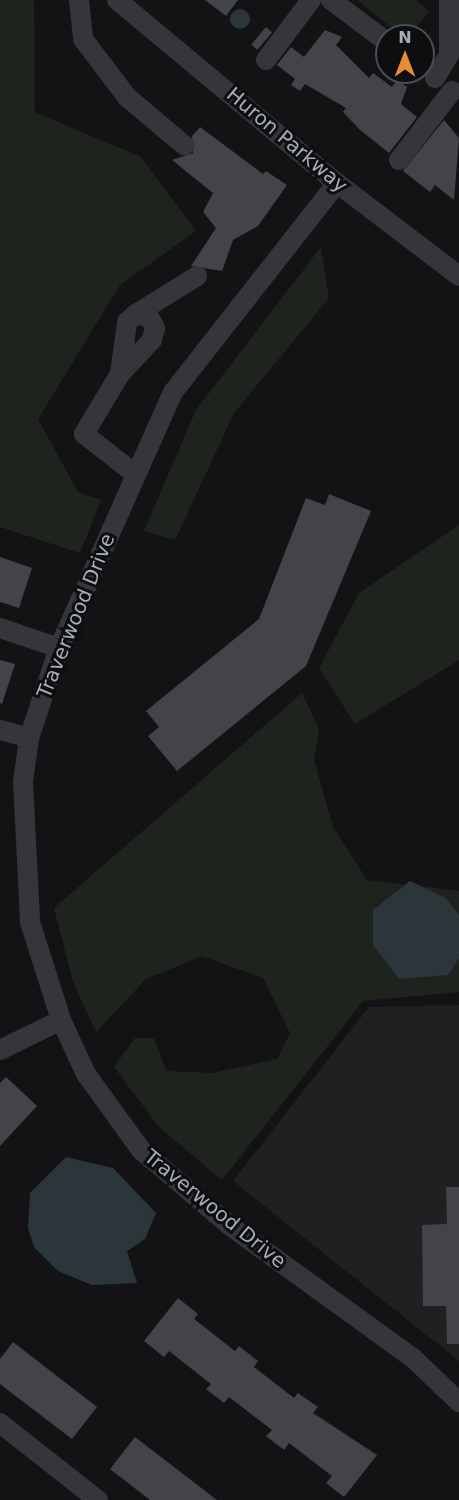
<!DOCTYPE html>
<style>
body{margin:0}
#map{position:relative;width:459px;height:1500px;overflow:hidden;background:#131315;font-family:"DejaVu Sans",sans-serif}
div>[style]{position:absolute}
.built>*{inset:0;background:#1f2022}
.green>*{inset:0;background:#1e241d}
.water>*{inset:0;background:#2c363a}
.round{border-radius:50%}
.building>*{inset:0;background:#424448;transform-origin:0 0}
.minor>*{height:20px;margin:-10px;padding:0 10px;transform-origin:10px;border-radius:10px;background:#343639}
span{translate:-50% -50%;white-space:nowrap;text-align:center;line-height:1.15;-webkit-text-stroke:6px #0e0e10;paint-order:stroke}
.street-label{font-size:20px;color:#a5adb5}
.north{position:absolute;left:375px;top:24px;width:60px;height:60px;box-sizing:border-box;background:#0e0e10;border:2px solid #4a4e52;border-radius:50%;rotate:0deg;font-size:16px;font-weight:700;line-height:24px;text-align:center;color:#a5adb5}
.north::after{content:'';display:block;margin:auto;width:21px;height:27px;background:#ea8c36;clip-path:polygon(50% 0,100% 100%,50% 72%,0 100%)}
</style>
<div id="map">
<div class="built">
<i style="clip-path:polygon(459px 1005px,459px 1361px,233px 1181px,369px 1007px)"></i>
</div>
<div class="green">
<i style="clip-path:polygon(0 0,34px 0,35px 112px,141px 157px,196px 231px,120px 285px,38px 419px,78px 492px,101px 500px,80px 553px,0 527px)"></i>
<i style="clip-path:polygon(357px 0,416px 0,429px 11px,409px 36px,402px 36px)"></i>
<i style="clip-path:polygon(321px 247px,329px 298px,234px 413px,175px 540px,144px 531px,196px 410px)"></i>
<i style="clip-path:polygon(459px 525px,459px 660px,355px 724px,319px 668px,359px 593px)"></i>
<i style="clip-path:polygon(302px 693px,319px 729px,314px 760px,333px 827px,367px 880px,459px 891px,459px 992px,363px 1001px,222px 1180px,159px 1127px,114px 1067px,135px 1038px,154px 1038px,166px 1071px,213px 1073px,277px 1059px,290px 1033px,263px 978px,202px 956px,146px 979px,96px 1032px,73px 982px,54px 908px)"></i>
</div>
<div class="water">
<i class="round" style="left:230px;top:9px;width:20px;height:20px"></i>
<i style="clip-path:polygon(410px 881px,446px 898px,459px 915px,459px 958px,448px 975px,399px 979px,373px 945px,373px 910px)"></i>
<i style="clip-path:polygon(66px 1157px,113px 1168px,156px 1213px,145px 1239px,127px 1251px,137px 1283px,92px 1285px,58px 1271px,34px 1247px,28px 1228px,30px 1193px)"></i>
</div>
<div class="building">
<i style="clip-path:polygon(205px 0,238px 0,226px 16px)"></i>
<i style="left:266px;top:27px;width:8px;height:23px;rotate:40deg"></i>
<i style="clip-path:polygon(325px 30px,342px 37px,336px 45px,369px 78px,373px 73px,392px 87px,397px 80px,407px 87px,401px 104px,417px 117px,389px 153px,360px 130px,343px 112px,346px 108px,305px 84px,300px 91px,291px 85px,295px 79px,277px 65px,291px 47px,304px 57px)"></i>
<i style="clip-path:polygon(444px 120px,459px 138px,454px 200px,435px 185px,430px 192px,403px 171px)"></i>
<i style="clip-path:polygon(200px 127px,263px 174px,266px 171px,287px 185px,258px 226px,233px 240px,222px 271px,191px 266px,216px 228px,203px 212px,213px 193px,172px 160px,193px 153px,192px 136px)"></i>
<i style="clip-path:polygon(329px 494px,371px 511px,306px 666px,177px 771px,148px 736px,159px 727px,146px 711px,259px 619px,306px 498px,325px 505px)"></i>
<i style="clip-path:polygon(0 557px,32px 568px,19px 608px,0 602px)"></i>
<i style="clip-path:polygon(0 660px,15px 664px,2px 704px,0 703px)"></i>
<i style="clip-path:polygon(6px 1077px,37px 1106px,0 1146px,0 1083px)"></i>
<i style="clip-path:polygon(446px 1187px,459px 1187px,459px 1344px,447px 1344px,446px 1306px,423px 1306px,422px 1225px,447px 1224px)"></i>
<i style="clip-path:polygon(178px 1298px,198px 1314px,194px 1319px,235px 1351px,239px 1346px,258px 1361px,254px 1367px,294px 1398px,298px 1393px,318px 1407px,313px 1413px,377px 1455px,344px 1497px,326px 1483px,332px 1476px,289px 1443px,284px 1450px,266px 1436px,272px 1430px,229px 1397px,224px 1403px,206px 1389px,211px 1384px,169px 1351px,164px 1357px,144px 1341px)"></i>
<i style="clip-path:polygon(13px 1342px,97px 1407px,72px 1439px,0 1384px,0 1359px)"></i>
<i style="clip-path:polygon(135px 1437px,217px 1500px,150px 1500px,110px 1469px)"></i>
</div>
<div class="minor">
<i style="left:79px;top:0;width:39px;rotate:84deg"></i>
<i style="left:83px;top:39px;width:73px;rotate:52.8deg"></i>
<i style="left:127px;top:97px;width:75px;rotate:40.1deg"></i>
<i style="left:117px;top:0;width:286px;rotate:39.8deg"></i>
<i style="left:337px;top:183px;width:153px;rotate:37.3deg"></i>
<i style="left:331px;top:0;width:70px;rotate:36.9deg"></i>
<i style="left:266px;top:60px;width:75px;rotate:-53.1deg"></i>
<i style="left:435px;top:78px;width:27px;rotate:-59deg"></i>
<i style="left:449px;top:55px;width:55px;rotate:-90deg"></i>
<i style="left:399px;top:160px;width:87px;rotate:-52.5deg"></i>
<i style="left:337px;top:183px;width:266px;rotate:128.1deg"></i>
<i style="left:173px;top:392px;width:280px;rotate:114deg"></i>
<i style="left:59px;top:648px;width:95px;rotate:108.4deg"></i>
<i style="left:29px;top:738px;width:44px;rotate:97.8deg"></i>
<i style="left:23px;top:782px;width:140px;rotate:87.1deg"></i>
<i style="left:30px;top:922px;width:103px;rotate:72.4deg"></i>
<i style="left:61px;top:1020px;width:60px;rotate:65.2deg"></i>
<i style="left:86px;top:1074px;width:94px;rotate:54.1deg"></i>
<i style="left:141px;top:1150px;width:116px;rotate:40.4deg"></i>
<i style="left:229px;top:1225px;width:227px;rotate:35.9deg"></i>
<i style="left:413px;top:1358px;width:64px;rotate:43.7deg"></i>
<i style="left:136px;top:314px;width:72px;rotate:-31.9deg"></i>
<i style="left:120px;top:374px;width:52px;rotate:-82.3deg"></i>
<i style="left:127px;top:322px;width:12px;rotate:-42deg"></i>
<i style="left:136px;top:314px;width:13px;rotate:13deg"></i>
<i style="left:149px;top:317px;width:13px;rotate:61deg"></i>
<i style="left:155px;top:328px;width:12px;rotate:104deg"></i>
<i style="left:152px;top:340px;width:47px;rotate:133.3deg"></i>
<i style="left:120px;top:374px;width:70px;rotate:121deg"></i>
<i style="left:84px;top:434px;width:65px;rotate:38.1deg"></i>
<i style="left:0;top:628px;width:62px;rotate:18.7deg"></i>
<i style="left:0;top:730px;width:30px;rotate:15deg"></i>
<i style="left:0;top:1050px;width:68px;rotate:-26.2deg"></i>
<i style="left:0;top:1423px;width:125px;rotate:38.2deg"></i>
</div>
<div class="street-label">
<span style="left:287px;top:140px;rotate:40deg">Huron Parkway</span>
<span style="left:76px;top:616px;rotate:-68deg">Traverwood Drive</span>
<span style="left:215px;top:1209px;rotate:39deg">Traverwood Drive</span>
</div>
<div class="north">N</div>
</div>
